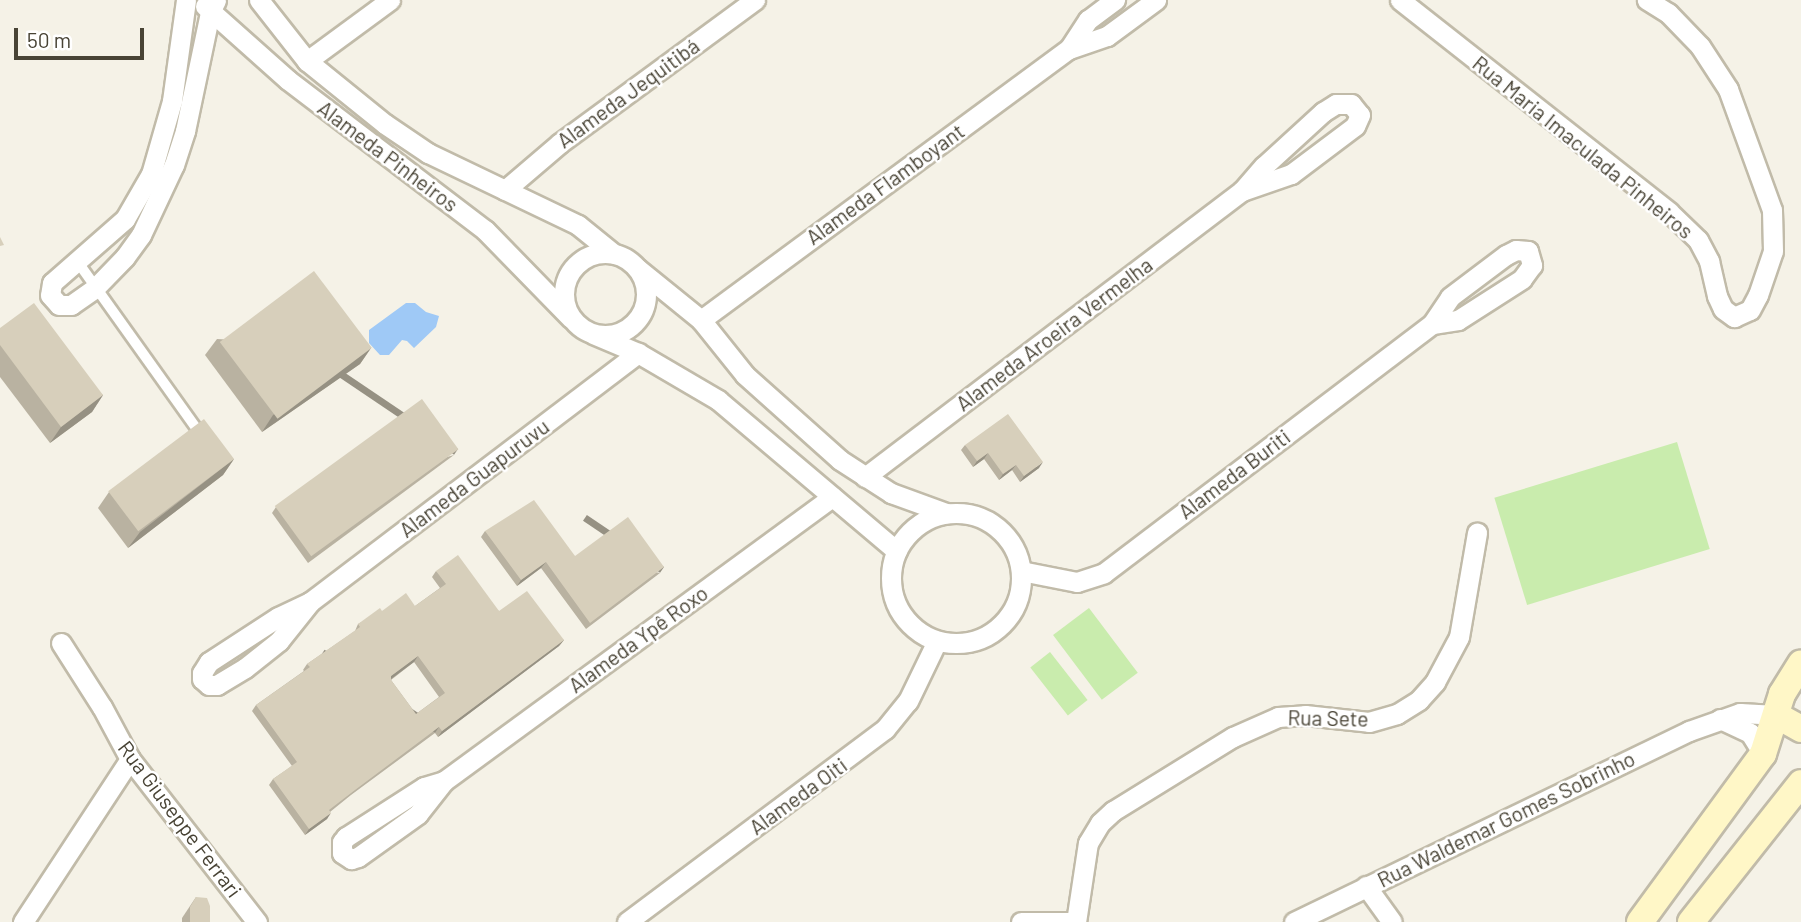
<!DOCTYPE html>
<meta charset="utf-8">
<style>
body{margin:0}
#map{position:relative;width:1801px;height:922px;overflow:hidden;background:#f5f2e7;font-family:Barlow,sans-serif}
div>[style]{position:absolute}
.green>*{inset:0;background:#c9ecad;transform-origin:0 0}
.water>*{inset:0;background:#9fc9f6}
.roads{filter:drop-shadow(2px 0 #c1bba9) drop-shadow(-2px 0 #c1bba9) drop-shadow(0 2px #c1bba9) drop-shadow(0 -2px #c1bba9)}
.lane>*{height:10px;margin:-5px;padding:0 5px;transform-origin:5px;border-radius:5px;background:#fff}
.street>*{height:19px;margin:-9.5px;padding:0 9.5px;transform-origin:9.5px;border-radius:9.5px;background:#fff}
.street>.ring{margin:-9.5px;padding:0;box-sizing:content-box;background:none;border:19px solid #fff;border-radius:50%}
.secondary>*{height:26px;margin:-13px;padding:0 13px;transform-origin:13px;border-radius:13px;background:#fff7c7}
.wall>*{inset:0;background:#b9b2a1}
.shaded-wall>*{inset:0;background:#969183;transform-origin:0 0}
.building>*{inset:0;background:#d7cfbb;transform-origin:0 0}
span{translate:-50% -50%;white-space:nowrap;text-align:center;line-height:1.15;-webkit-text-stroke:5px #fff;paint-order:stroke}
.street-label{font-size:21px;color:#484335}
.scale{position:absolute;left:14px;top:28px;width:130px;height:32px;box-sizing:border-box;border:4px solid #484335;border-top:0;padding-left:9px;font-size:21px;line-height:24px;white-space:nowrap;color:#484335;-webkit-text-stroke:5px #fff;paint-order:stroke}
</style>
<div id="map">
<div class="green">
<i style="left:1677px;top:442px;width:112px;height:191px;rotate:73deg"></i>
<i style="left:1089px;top:608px;width:81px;height:45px;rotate:53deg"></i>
<i style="left:1050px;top:652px;width:61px;height:25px;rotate:52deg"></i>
</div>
<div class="water">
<i style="clip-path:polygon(406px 303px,415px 303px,426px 312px,439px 316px,436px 327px,414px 348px,407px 341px,402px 340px,389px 355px,380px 355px,369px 343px,369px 330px)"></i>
</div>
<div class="roads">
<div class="lane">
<i style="left:77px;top:261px;width:215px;rotate:54.5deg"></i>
</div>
<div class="street">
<i style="left:186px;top:0;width:102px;rotate:97.9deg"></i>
<i style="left:172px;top:101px;width:76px;rotate:106deg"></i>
<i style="left:151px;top:174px;width:52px;rotate:120deg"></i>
<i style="left:125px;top:219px;width:97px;rotate:138.8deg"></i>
<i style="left:52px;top:283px;width:12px;rotate:99deg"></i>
<i style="left:50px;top:295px;width:13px;rotate:48deg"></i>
<i style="left:59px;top:305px;width:12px"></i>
<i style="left:71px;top:305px;width:29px;rotate:-35deg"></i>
<i style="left:95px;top:288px;width:43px;rotate:-45.9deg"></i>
<i style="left:125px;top:257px;width:27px;rotate:-54deg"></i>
<i style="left:141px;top:235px;width:77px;rotate:-64.8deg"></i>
<i style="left:174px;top:165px;width:36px;rotate:-72deg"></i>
<i style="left:185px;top:131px;width:122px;rotate:-78.1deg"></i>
<i style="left:210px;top:12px;width:13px;rotate:-63deg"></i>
<i style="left:259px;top:0;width:78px;rotate:51.8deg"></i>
<i style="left:307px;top:61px;width:100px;rotate:38.9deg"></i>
<i style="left:385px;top:124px;width:52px;rotate:34deg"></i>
<i style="left:428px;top:153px;width:166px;rotate:25.6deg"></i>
<i style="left:578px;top:225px;width:46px;rotate:38.9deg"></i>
<i style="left:1400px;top:0;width:342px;rotate:38.2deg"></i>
<i style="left:1669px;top:212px;width:40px;rotate:44deg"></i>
<i style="left:1698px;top:240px;width:24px;rotate:62deg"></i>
<i style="left:1709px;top:261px;width:36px;rotate:77deg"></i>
<i style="left:1717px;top:296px;width:14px;rotate:65deg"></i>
<i style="left:1723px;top:309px;width:14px;rotate:36deg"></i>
<i style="left:1734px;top:317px;width:17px;rotate:-24deg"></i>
<i style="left:1750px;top:310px;width:17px;rotate:-62deg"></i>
<i style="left:1758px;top:295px;width:46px;rotate:-71.2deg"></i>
<i style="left:1773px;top:251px;width:41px;rotate:-91.4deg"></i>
<i style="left:1772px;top:210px;width:129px;rotate:-110deg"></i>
<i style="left:1728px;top:89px;width:51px;rotate:-123.1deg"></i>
<i style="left:1700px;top:46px;width:46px;rotate:-134.1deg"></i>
<i style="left:1668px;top:13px;width:25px;rotate:-148deg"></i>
<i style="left:205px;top:6px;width:111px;rotate:41.7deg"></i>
<i style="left:288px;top:80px;width:248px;rotate:37.3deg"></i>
<i style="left:485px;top:230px;width:123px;rotate:45.7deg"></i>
<i style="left:1069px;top:49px;width:35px;rotate:-57deg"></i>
<i style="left:1088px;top:20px;width:34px;rotate:-37deg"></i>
<i style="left:307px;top:61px;width:103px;rotate:-36.3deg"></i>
<i style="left:505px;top:190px;width:72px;rotate:-40.5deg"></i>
<i style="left:560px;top:143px;width:242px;rotate:-36.3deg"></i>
<i class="ring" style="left:564px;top:253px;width:63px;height:63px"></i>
<i style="left:637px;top:268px;width:82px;rotate:39.1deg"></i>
<i style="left:701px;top:320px;width:70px;rotate:51.3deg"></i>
<i style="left:745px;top:375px;width:127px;rotate:41.8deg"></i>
<i style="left:840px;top:460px;width:61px;rotate:32.9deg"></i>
<i style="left:891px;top:493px;width:59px;rotate:20deg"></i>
<i style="left:701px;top:320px;width:457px;rotate:-36.4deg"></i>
<i style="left:1069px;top:49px;width:40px;rotate:-18.9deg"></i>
<i style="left:1107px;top:36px;width:61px;rotate:-36.3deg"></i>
<i style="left:593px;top:334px;width:49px;rotate:22.9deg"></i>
<i style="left:638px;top:353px;width:93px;rotate:30.4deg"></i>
<i style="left:718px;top:400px;width:234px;rotate:40.2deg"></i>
<i style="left:865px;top:477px;width:473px;rotate:-37.2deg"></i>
<i style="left:1242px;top:191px;width:33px;rotate:-49deg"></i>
<i style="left:1264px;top:166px;width:80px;rotate:-42.5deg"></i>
<i style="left:1323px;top:112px;width:15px;rotate:-32deg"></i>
<i style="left:1336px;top:104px;width:15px"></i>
<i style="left:1351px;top:104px;width:14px;rotate:51deg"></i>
<i style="left:1360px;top:115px;width:12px;rotate:114deg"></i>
<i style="left:1355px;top:126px;width:80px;rotate:143.1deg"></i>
<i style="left:1291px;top:174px;width:52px;rotate:160.9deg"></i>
<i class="ring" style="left:891px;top:513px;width:111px;height:111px"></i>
<i style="left:1021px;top:571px;width:57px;rotate:11.1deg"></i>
<i style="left:1077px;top:582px;width:28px;rotate:-18deg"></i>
<i style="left:1104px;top:573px;width:412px;rotate:-37.2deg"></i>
<i style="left:1432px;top:324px;width:32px;rotate:-56deg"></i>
<i style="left:1450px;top:297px;width:70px;rotate:-36.9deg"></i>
<i style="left:1506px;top:255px;width:11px;rotate:-27deg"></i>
<i style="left:1516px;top:250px;width:12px;rotate:5deg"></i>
<i style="left:1528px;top:251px;width:15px;rotate:74deg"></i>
<i style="left:1532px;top:265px;width:17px;rotate:126deg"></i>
<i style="left:1522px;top:279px;width:76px;rotate:147.4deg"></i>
<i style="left:1458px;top:320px;width:26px;rotate:171deg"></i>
<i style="left:310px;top:602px;width:50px;rotate:128.5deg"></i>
<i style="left:279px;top:641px;width:43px;rotate:141.5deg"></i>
<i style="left:245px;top:668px;width:33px;rotate:149deg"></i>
<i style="left:217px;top:685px;width:8px;rotate:180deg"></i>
<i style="left:209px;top:685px;width:9px;rotate:-139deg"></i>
<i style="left:202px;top:679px;width:6px;rotate:-90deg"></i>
<i style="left:202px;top:673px;width:13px;rotate:-58deg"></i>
<i style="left:209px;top:662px;width:82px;rotate:-33.1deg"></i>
<i style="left:278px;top:617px;width:35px;rotate:-25deg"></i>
<i style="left:310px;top:602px;width:412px;rotate:-37.2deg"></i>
<i style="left:61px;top:643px;width:76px;rotate:57.4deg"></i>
<i style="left:102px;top:707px;width:59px;rotate:61.7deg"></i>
<i style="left:130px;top:759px;width:207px;rotate:52.1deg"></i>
<i style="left:1720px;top:719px;width:33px;rotate:25deg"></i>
<i style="left:1750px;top:733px;width:25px;rotate:58deg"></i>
<i style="left:444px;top:781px;width:21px;rotate:163deg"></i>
<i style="left:424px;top:787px;width:93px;rotate:147.3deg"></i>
<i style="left:346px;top:837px;width:6px;rotate:129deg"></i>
<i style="left:342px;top:842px;width:11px;rotate:90deg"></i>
<i style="left:342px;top:853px;width:11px;rotate:34deg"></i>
<i style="left:351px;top:859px;width:7px;rotate:-16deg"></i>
<i style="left:358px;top:857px;width:74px;rotate:-35.6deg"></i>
<i style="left:418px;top:814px;width:42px;rotate:-51.8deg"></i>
<i style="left:444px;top:781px;width:481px;rotate:-36.2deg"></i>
<i style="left:1366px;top:886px;width:44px;rotate:54.2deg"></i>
<i style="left:23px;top:922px;width:195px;rotate:-56.7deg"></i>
<i style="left:627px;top:922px;width:322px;rotate:-36.8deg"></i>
<i style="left:885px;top:729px;width:36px;rotate:-51deg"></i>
<i style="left:908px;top:701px;width:67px;rotate:-64.2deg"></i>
<i style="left:1021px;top:922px;width:55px"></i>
<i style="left:1076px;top:922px;width:80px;rotate:-81.4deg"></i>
<i style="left:1088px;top:843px;width:23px;rotate:-59deg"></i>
<i style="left:1100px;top:823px;width:18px;rotate:-43deg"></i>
<i style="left:1113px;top:811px;width:141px;rotate:-31.7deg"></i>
<i style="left:1233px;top:737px;width:49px;rotate:-24deg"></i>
<i style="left:1278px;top:717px;width:27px;rotate:-4deg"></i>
<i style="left:1305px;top:715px;width:64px;rotate:6.2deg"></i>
<i style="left:1369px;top:722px;width:29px;rotate:-16deg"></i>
<i style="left:1397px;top:714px;width:26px;rotate:-32deg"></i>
<i style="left:1419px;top:700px;width:24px;rotate:-48deg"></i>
<i style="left:1435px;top:682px;width:51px;rotate:-61.9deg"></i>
<i style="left:1459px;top:637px;width:106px;rotate:-80.2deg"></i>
<i style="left:1294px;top:922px;width:439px;rotate:-25.8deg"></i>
<i style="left:1689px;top:731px;width:54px;rotate:-19.4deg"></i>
<i style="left:1740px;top:713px;width:36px;rotate:3deg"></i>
</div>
<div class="secondary">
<i style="left:1776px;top:715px;width:29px;rotate:29deg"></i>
<i style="left:1640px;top:922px;width:208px;rotate:-53.8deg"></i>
<i style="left:1763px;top:754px;width:63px;rotate:-72.4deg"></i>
<i style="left:1782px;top:694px;width:36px;rotate:-58deg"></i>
<i style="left:1691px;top:922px;width:177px;rotate:-51.6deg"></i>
</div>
</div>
<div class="wall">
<i style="clip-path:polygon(0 328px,103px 395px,92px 412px,50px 443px,0 377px)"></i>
<i style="clip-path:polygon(217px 339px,371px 348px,360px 364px,262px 432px,205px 355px)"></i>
<i style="clip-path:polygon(965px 445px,1039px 468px,1020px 482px,1012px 470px,999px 480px,984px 459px,973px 467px,961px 450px)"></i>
<i style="clip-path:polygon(454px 455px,308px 563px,272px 513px,276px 507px)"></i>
<i style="clip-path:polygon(234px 459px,223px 475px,128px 548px,98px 508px,109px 492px)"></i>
<i style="clip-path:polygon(485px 531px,575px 556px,660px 573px,586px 629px,541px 568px,517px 586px,481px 537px)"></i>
<i style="clip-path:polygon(evenodd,436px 571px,499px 611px,564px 640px,559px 646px,438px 737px,435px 733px,351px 795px,330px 812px,327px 819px,305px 835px,269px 785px,273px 779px,292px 766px,252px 711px,256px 705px,304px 671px,303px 670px,307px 664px,355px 631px,358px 624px,382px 611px,415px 606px,440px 588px,432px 577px,436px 571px,414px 662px,439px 697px,416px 714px,391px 680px,414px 662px)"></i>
<i style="clip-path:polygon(196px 897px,210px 922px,182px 922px,182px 918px)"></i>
</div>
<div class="shaded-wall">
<i style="clip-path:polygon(371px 348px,360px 364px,262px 432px,273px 415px)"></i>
<i style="clip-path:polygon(103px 395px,92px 412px,50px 443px,61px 427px)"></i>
<i style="left:458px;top:449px;width:7px;height:182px;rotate:124deg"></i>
<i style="clip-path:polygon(988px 453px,984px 459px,973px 467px,977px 461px)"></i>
<i style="clip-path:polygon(234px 459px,223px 475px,128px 548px,140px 532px)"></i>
<i style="clip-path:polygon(1043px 462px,1039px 468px,1020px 482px,1024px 476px)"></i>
<i style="clip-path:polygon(1016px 465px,1012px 470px,999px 480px,1003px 474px)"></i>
<i style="clip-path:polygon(546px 562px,541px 568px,517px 586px,521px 580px)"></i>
<i style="left:664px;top:567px;width:7px;height:93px;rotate:124deg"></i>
<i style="clip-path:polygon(564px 640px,559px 646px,438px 737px,442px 731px)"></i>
<i style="clip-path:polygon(418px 656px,414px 662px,387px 682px,391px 676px)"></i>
<i style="left:439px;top:727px;width:7px;height:138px;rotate:124deg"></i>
<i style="clip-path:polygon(331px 813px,327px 819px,305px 835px,309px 829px)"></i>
</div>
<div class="building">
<i style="clip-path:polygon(0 237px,4px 245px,0 246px)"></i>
<i style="left:314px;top:271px;width:96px;height:118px;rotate:53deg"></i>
<i style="clip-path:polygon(34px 303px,103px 395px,61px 427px,0 345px,0 328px)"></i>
<i style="left:422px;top:399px;width:62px;height:182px;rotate:54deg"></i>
<i style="clip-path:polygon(1008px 414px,1043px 462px,1024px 476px,1016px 465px,1003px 474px,988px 453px,977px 461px,965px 445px)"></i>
<i style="left:204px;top:419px;width:50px;height:120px;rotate:53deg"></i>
<i style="clip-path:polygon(534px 500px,575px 556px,628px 517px,664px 567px,590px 623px,546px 562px,521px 580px,485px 531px)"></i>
<i style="clip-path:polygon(evenodd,458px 555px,499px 611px,527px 591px,564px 640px,442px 731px,439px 727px,355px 790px,329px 810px,331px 813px,309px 829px,273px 779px,297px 762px,256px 705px,310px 667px,307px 664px,360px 627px,358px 624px,380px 608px,382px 611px,406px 593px,415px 606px,446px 584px,436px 571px,458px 555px,418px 656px,445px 693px,416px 714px,391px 680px,391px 676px,418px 656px)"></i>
<i style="clip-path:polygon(196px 897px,207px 898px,210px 906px,210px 922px,184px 922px,190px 922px,190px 907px)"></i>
</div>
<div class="street-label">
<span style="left:628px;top:93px;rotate:-36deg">Alameda Jequitibá</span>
<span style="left:1583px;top:147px;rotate:39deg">Rua Maria Imaculada Pinheiros</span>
<span style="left:388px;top:156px;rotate:37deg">Alameda Pinheiros</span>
<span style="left:885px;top:184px;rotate:-36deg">Alameda Flamboyant</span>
<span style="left:1054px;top:334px;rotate:-37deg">Alameda Aroeira Vermelha</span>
<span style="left:1234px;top:474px;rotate:-37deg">Alameda Buriti</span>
<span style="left:474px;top:478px;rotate:-37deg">Alameda Guapuruvu</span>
<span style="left:638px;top:639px;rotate:-36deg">Alameda Ypê Roxo</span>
<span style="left:1328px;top:718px;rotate:1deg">Rua Sete</span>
<span style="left:798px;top:796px;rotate:-36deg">Alameda Oiti</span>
<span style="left:180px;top:819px;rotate:53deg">Rua Giuseppe Ferrari</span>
<span style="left:1506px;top:819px;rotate:-26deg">Rua Waldemar Gomes Sobrinho</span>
</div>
<div class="scale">50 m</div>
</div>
